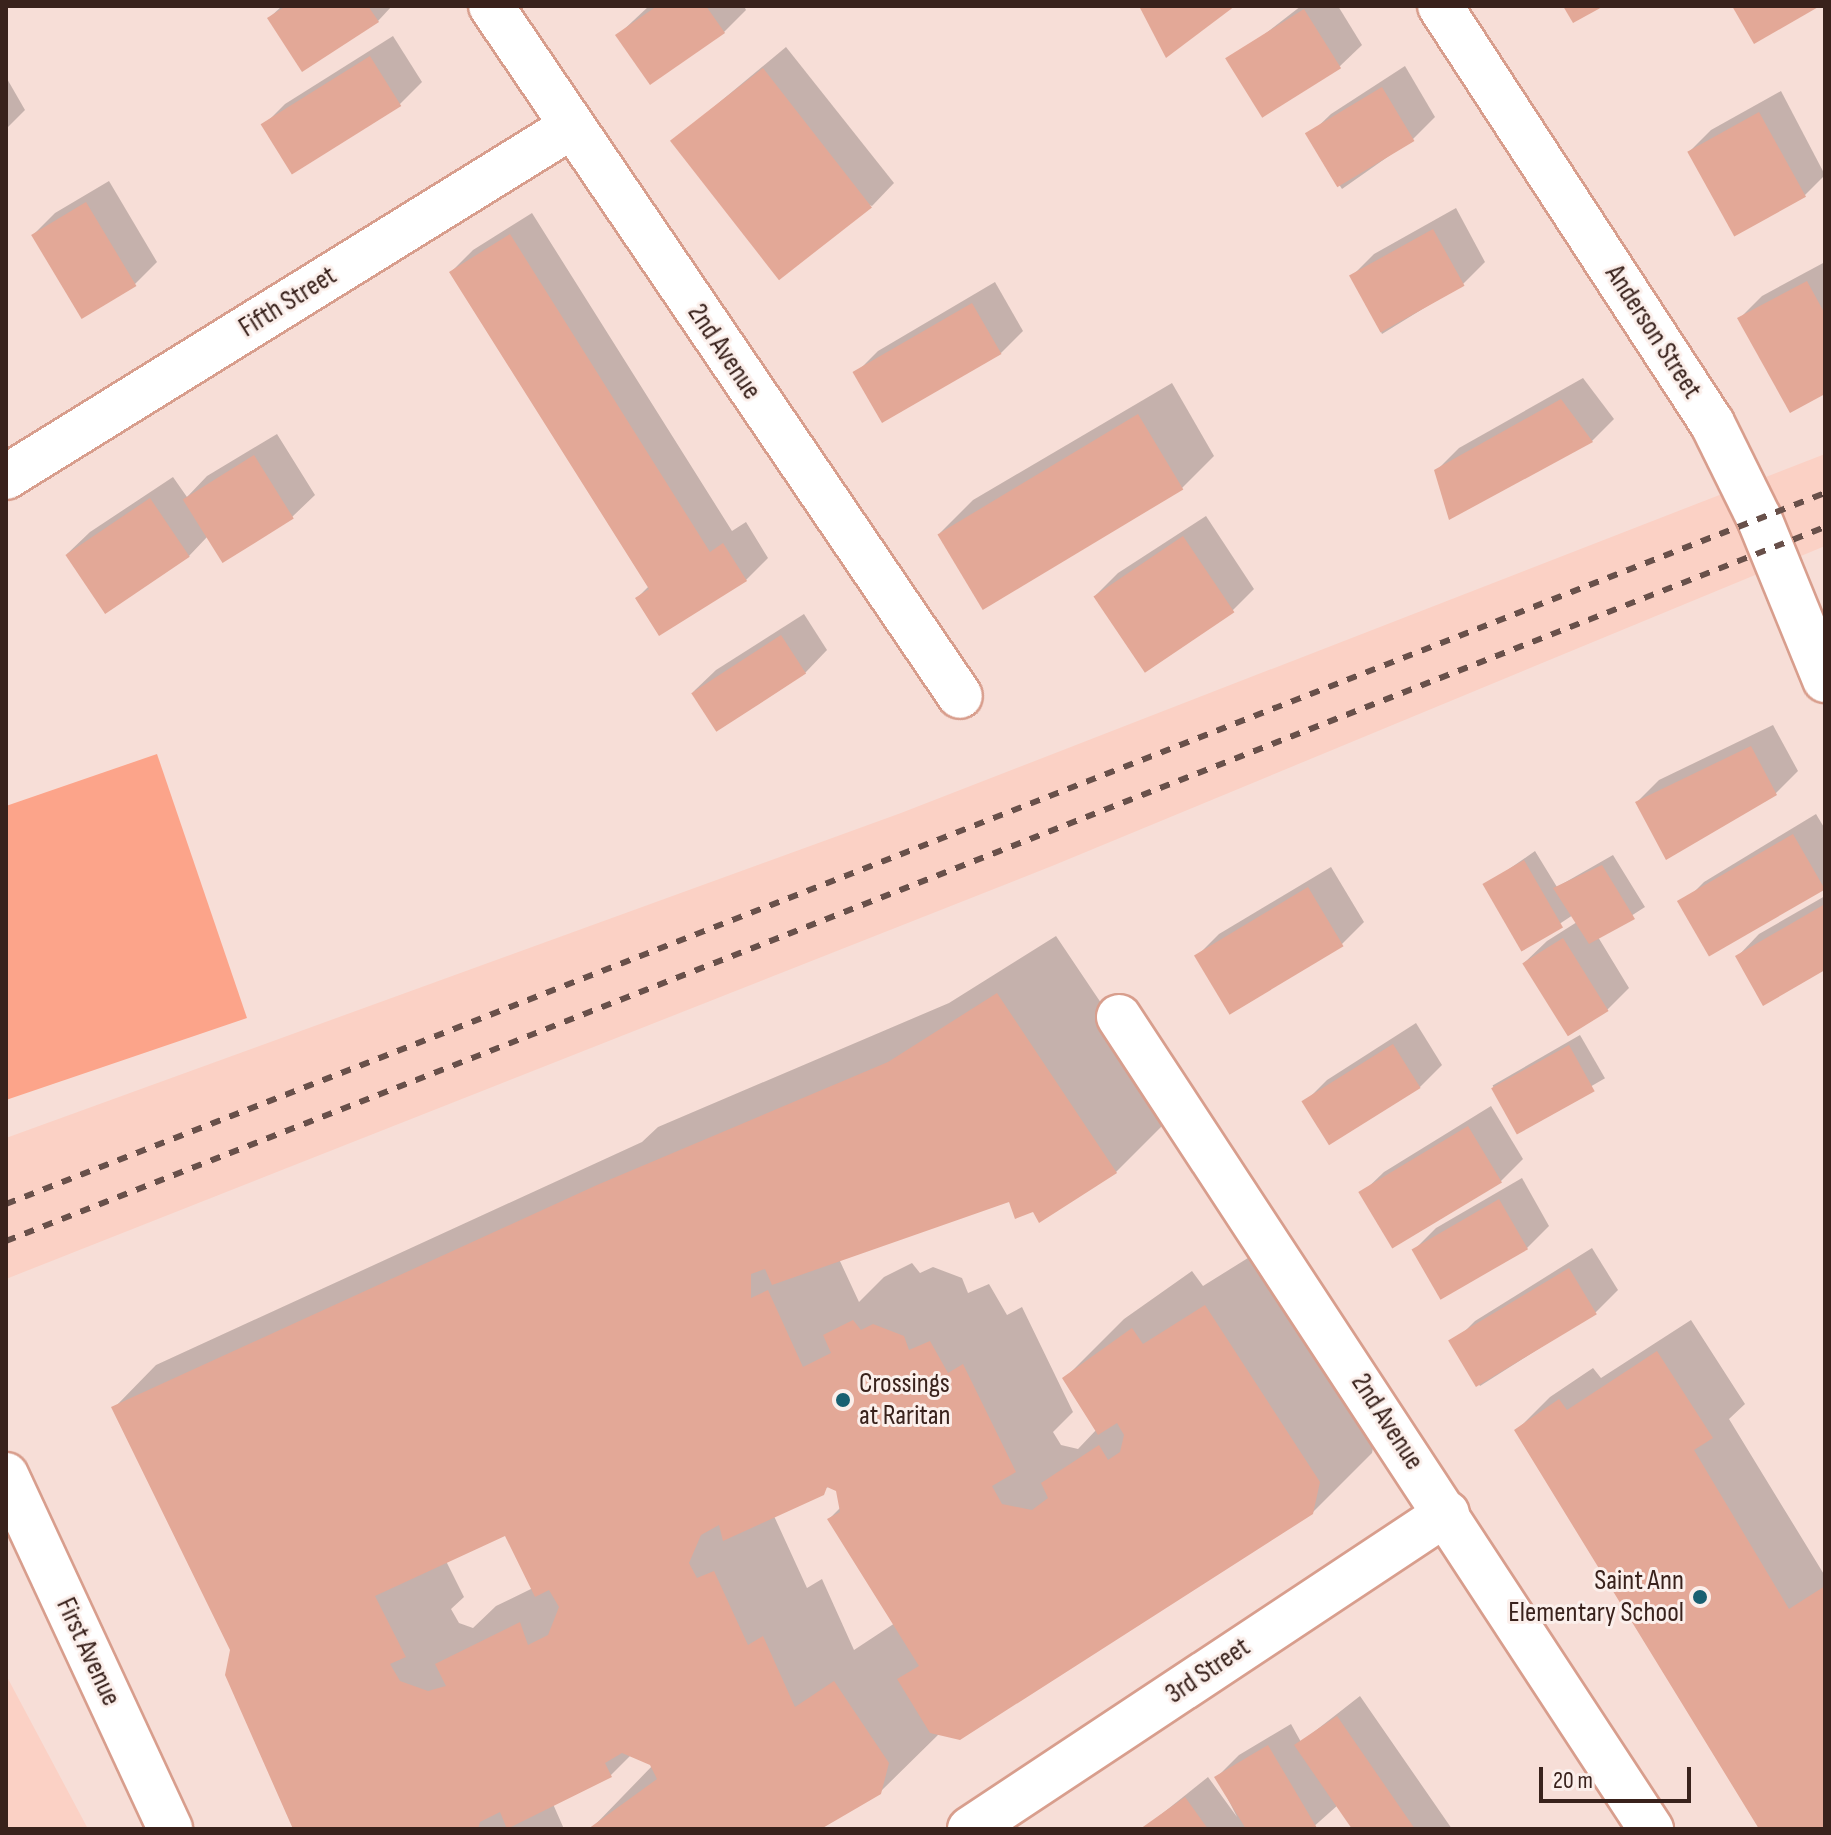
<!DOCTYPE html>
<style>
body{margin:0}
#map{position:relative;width:1831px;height:1835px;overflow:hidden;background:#f7ded7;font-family:"Sofia Sans Condensed",sans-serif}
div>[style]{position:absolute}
.built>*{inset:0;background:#fbd1c5}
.green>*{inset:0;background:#fca48a}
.shadow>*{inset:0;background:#0003;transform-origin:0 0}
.building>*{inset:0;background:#e3a897;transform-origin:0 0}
.roads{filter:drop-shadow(2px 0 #d89e8d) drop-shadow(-2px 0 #d89e8d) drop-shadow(0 2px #d89e8d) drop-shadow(0 -2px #d89e8d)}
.minor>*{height:44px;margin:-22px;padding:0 22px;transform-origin:22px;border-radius:22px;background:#fff}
.rail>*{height:6px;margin-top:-3px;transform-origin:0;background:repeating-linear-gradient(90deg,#68504a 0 10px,transparent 0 20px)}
.dots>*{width:22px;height:22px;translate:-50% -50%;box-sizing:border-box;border:4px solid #fbefeb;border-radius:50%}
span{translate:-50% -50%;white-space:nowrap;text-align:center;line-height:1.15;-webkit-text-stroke:6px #fbefeb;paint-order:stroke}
.street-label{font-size:28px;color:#39221c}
.poi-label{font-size:28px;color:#39221c}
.left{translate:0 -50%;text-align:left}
.right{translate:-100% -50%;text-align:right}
.frame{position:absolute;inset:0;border:8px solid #39221c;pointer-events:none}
.scale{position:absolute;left:1539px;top:1767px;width:152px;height:36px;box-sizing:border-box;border:4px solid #39221c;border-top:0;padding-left:10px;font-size:24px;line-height:28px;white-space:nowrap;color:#39221c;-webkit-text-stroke:6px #fbefeb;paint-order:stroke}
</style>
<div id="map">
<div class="built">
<i style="clip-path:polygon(1825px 454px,1825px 546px,1052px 866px,6px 1279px,6px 1138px,901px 813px)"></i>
<i style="clip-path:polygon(6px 1675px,88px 1829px,6px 1829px)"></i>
</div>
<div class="green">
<i style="clip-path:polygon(157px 754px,247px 1018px,6px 1100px,6px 806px)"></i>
</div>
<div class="shadow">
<i style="clip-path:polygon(282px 6px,392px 6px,378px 21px,269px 18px)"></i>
<i style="clip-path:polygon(649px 6px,744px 6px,746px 10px,724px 32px,651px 82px,618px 35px)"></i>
<i style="clip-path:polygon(1301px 6px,1338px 6px,1362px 45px,1339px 67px,1229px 62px)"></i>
<i style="clip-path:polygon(393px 36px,422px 82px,400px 104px,292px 172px,263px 126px,285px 104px)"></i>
<i style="clip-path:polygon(786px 47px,894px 183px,872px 206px,673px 141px)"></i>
<i style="clip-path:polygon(1405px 66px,1435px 117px,1413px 139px,1342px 189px,1308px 136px,1331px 114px)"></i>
<i style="clip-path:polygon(6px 77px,25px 110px,6px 129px)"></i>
<i style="clip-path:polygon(1781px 91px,1825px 175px,1805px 195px,1735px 235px,1689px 152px,1711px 130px)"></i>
<i style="clip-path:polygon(109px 181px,157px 262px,135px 284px,83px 316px,33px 235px,55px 213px)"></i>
<i style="clip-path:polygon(1456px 208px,1485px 262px,1463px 284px,1382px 334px,1352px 276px,1374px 254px)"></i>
<i style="clip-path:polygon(532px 213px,732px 531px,746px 522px,768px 558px,746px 580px,637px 598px,649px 586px,451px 272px,473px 250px)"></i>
<i style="clip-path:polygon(1825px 262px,1825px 392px,1740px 318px,1762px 296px)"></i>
<i style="clip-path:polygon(995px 282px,1023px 331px,1001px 353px,856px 373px,878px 351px)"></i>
<i style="clip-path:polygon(1583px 378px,1614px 419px,1592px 441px,1436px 471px,1459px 448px)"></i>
<i style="clip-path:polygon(1172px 383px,1214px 456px,1181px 489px,940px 533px,973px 500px)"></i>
<i style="clip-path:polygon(277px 434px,315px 495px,292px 517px,208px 536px,189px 556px,67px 554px,90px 532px,173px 477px,187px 497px,207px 476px)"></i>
<i style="clip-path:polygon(1206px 516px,1254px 589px,1232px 611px,1096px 595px,1118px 573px)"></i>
<i style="clip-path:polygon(804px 614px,827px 650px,805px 673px,693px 692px,716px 670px)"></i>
<i style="clip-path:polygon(1773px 725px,1798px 771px,1776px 793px,1637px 802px,1659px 780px)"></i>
<i style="clip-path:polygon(1816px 814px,1825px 829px,1825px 886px,1712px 954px,1682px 904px,1704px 882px)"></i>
<i style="clip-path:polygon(1535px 851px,1557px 887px,1613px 855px,1645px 907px,1598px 937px,1629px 988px,1607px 1010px,1524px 963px,1547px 941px,1577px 922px,1573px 915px,1523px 948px,1486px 885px)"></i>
<i style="clip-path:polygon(1331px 867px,1364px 922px,1342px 944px,1197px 956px,1219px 934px)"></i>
<i style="clip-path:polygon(1825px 896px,1825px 968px,1737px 957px,1759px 934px)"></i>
<i style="clip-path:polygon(evenodd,1056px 936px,1175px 1113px,1116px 1172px,1034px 1210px,1010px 1199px,839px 1259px,859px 1302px,884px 1277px,912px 1263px,920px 1273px,933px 1267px,962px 1278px,968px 1293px,989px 1284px,1007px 1315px,1022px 1307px,1073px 1412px,1053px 1432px,1061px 1445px,1078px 1449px,1097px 1429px,1065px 1378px,1124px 1319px,1192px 1271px,1203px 1286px,1264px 1248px,1378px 1423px,1372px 1453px,1312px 1513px,940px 1733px,880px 1792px,817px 1829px,591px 1829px,654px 1764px,631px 1755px,611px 1775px,553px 1804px,564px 1829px,295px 1829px,232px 1650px,114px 1408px,156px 1365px,642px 1142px,658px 1127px,949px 1003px,1056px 936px,830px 1486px,838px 1490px,841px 1507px,829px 1519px,895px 1623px,854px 1650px,822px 1579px,807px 1588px,774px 1516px,830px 1486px,1056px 936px,506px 1533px,533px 1588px,496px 1606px,473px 1628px,459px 1623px,451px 1609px,464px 1597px,446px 1561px,506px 1533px)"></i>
<i style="clip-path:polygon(1416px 1023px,1442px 1065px,1420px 1087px,1305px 1102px,1327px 1080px)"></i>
<i style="left:1580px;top:1035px;width:50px;height:101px;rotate:60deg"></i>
<i style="clip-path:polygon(1491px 1106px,1523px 1159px,1501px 1181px,1361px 1194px,1384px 1172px)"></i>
<i style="clip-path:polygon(1522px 1178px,1549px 1226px,1527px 1248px,1414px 1250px,1436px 1228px)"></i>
<i style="clip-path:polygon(1592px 1248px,1618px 1290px,1596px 1312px,1480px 1386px,1453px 1343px,1475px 1321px)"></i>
<i style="clip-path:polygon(1691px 1320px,1745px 1404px,1729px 1419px,1825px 1576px,1825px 1829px,1761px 1829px,1517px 1430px,1550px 1397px,1593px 1368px,1601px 1378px)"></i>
<i style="clip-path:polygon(1360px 1696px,1452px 1829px,1354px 1829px,1338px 1805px,1311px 1829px,1143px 1829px,1208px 1777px,1237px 1817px,1217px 1777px,1239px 1755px,1291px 1724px,1301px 1742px)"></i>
</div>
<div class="building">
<i style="clip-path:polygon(286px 6px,368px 6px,379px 22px,302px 72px,267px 18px)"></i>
<i style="clip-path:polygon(657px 6px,706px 6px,725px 33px,650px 85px,615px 35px)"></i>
<i style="clip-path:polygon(1139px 6px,1235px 6px,1166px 58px)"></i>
<i style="clip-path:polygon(1563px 6px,1604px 6px,1573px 23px)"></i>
<i style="clip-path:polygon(1732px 6px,1820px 6px,1754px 44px)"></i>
<i style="left:1304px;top:9px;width:70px;height:93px;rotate:58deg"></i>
<i style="left:370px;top:56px;width:59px;height:129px;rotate:58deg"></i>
<i style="left:763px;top:68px;width:177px;height:118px;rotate:52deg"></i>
<i style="left:1382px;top:87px;width:63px;height:90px;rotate:59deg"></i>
<i style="left:1759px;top:112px;width:97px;height:82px;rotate:61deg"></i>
<i style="left:86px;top:202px;width:98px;height:64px;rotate:59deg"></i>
<i style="left:1433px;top:229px;width:65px;height:96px;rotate:61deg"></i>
<i style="clip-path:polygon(510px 234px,710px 552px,723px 543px,747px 581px,659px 636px,635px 598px,649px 589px,449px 272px)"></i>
<i style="clip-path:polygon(1807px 281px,1825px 314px,1825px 394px,1790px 413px,1737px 318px)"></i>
<i style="left:972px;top:303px;width:59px;height:138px;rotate:60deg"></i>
<i style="clip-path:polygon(1561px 399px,1593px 442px,1449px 520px,1434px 470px)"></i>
<i style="left:1138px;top:414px;width:88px;height:234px;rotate:59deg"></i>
<i style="left:254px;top:455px;width:75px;height:84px;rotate:58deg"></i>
<i style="left:150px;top:498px;width:71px;height:102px;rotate:56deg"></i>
<i style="left:1183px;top:536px;width:92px;height:108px;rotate:56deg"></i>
<i style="left:781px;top:635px;width:46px;height:107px;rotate:57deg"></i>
<i style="clip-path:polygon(1751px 746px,1777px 795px,1666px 860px,1635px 802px)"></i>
<i style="left:1793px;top:834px;width:64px;height:134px;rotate:60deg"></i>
<i style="left:1524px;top:860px;width:78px;height:48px;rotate:60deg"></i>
<i style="clip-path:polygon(1602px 865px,1635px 919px,1589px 944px,1553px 888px)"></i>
<i style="left:1308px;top:887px;width:69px;height:133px;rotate:59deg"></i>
<i style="clip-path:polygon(1825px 904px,1825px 970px,1763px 1006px,1735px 956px)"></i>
<i style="left:1563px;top:938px;width:86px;height:48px;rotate:58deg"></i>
<i style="clip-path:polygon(evenodd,997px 993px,1117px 1173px,1039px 1223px,1033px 1212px,1015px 1219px,1009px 1202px,772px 1285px,765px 1269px,751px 1274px,751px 1298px,768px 1290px,803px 1367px,831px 1353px,823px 1335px,853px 1320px,861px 1330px,873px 1324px,904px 1336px,909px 1350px,930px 1341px,948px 1373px,963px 1364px,1016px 1472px,992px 1486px,1002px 1504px,1032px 1510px,1048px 1498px,1041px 1483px,1099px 1445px,1108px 1460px,1120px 1452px,1124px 1435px,1117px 1423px,1098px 1435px,1062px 1378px,1132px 1328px,1143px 1344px,1205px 1305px,1320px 1482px,1313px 1514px,960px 1740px,930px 1733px,897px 1679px,919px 1666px,827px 1519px,840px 1512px,836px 1491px,827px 1487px,824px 1495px,723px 1541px,719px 1525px,701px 1535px,689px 1563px,697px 1578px,714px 1571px,748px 1645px,763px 1636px,795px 1707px,834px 1681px,889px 1763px,881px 1794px,821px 1829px,588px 1829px,657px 1779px,650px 1765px,622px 1753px,605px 1763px,612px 1777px,507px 1829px,500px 1812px,480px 1822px,478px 1829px,293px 1829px,225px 1675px,230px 1650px,111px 1407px,597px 1185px,888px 1062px,997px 993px,505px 1536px,535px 1597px,549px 1590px,559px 1607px,548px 1635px,528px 1645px,520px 1622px,435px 1664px,446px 1686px,428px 1691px,400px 1681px,390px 1664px,406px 1657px,375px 1596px,505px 1536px)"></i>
<i style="left:1393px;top:1044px;width:52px;height:108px;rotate:58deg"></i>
<i style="left:1569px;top:1045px;width:53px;height:89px;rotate:61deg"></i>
<i style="left:1468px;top:1126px;width:66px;height:128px;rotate:59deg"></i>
<i style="left:1499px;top:1199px;width:58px;height:101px;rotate:60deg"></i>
<i style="left:1569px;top:1268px;width:54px;height:141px;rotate:59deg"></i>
<i style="clip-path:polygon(1657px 1351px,1713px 1438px,1694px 1450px,1789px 1609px,1825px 1586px,1825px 1829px,1759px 1829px,1514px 1430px,1559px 1399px,1567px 1410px)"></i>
<i style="clip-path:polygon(1337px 1716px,1415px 1829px,1352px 1829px,1294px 1745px)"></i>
<i style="clip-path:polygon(1268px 1745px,1317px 1828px,1315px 1829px,1246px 1829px,1214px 1777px)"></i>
<i style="clip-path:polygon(1185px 1797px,1208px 1829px,1140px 1829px)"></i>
</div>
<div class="roads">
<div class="minor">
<i style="left:491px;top:6px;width:834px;rotate:55.8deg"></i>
<i style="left:1440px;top:6px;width:498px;rotate:56.9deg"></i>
<i style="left:1712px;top:423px;width:106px;rotate:63.7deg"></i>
<i style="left:1759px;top:518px;width:175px;rotate:67.8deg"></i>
<i style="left:6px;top:477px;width:665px;rotate:-31.78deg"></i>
<i style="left:1119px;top:1017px;width:971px;rotate:56.77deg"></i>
<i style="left:6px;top:1475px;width:390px;rotate:65.1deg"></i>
<i style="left:970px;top:1829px;width:572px;rotate:-33.52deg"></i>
</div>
</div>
<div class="rail">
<i style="left:6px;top:1204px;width:1953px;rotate:-21.35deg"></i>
<i style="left:6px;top:1241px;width:1954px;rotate:-21.43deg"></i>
</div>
<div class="dots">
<i style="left:843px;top:1400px;background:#196071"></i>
<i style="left:1700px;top:1597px;background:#196071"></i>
</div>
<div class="street-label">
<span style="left:288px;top:302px;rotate:-32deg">Fifth Street</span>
<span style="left:1653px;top:332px;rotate:57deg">Anderson Street</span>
<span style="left:724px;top:352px;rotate:56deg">2nd Avenue</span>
<span style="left:1387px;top:1422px;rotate:57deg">2nd Avenue</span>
<span style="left:88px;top:1652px;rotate:65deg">First Avenue</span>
<span style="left:1208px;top:1671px;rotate:-34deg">3rd Street</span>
</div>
<div class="poi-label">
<span class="left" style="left:859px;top:1400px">Crossings<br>at Raritan</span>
<span class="right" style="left:1684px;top:1597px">Saint Ann<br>Elementary School</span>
</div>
<div class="frame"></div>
<div class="scale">20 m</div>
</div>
